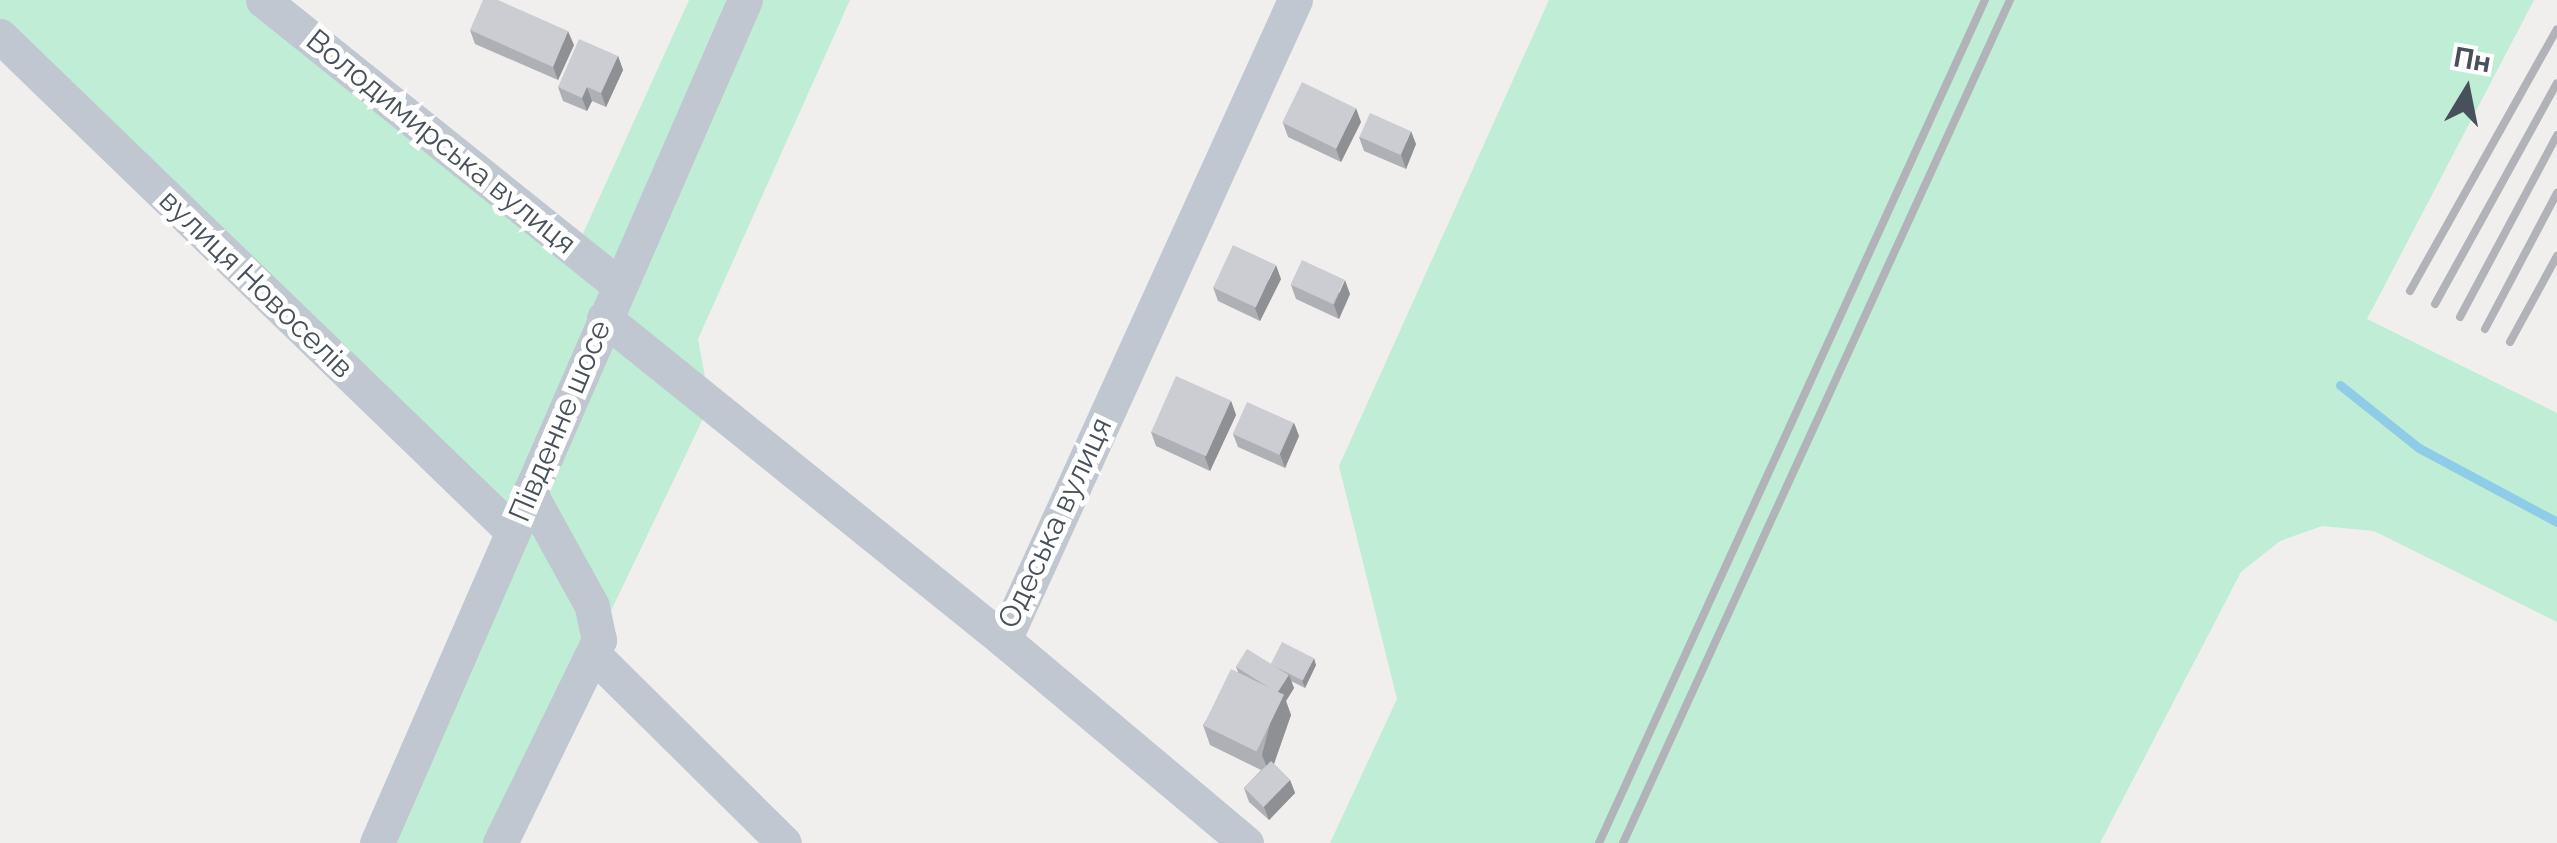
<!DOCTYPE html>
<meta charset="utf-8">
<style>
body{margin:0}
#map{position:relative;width:2557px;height:843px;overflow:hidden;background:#f1efee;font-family:Raleway,sans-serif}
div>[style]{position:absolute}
.green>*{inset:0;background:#bfedd5}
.stream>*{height:9px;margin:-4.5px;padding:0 4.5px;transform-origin:4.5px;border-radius:4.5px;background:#8ecce8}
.minor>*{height:35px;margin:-17.5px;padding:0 17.5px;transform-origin:17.5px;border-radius:17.5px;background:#c0c7d0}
.rail>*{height:8px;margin:-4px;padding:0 4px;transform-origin:4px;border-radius:4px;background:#b1b3b8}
.wall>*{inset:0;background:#afb0b5}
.shaded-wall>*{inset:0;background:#8e9094}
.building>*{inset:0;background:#cbcdd3;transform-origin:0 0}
span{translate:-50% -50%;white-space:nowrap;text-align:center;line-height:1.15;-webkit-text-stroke:10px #fff;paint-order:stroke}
.street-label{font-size:30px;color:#47505b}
.north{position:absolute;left:2417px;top:40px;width:100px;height:100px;-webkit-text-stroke:8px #fff;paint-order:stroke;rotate:10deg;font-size:28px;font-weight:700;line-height:40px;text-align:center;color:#47505b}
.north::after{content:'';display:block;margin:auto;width:35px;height:45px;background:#47505b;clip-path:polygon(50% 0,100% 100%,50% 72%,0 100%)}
</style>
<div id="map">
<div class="green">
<i style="clip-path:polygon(0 0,263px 0,576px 249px,689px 0,850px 0,698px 339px,710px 404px,500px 843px,377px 843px,512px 531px,0 36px)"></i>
<i style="clip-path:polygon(1549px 0,2534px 0,2367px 319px,2557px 413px,2557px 622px,2374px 531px,2322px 526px,2280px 541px,2241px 572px,2100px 843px,1330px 843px,1397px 699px,1339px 466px)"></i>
</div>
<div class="stream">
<i style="left:2340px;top:385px;width:101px;rotate:38.6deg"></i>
<i style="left:2419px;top:448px;width:157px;rotate:28.2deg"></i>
</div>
<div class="minor">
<i style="left:263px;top:0;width:455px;rotate:38.7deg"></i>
<i style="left:0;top:36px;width:712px;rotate:44.03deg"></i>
<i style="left:604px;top:318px;width:514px;rotate:38.83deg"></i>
<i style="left:1004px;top:640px;width:703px;rotate:-65.55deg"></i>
<i style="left:1004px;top:640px;width:316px;rotate:40deg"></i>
<i style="left:594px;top:655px;width:267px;rotate:44.7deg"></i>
<i style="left:377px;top:843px;width:920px;rotate:-66.42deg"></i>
<i style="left:500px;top:843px;width:226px;rotate:-64deg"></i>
<i style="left:599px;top:640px;width:35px;rotate:-102deg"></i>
<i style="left:592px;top:606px;width:130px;rotate:-118.9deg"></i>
</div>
<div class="rail">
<i style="left:2410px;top:291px;width:300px;rotate:-60.7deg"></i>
<i style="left:2435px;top:304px;width:252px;rotate:-61.1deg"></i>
<i style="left:2460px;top:317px;width:206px;rotate:-61.9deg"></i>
<i style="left:2485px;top:329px;width:154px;rotate:-62.1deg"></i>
<i style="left:2510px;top:342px;width:98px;rotate:-61.3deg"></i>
<i style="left:1599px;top:843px;width:927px;rotate:-65.4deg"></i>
<i style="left:1623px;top:843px;width:928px;rotate:-65.34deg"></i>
</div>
<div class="wall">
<i style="clip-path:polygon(470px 30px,574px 45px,558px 80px,475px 44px)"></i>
<i style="clip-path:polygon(618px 56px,623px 70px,606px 107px,592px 101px,587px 111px,563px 101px,558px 87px)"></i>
<i style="clip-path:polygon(1361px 122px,1341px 162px,1288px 137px,1283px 123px)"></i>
<i style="clip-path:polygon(1359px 137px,1416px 144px,1406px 169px,1364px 151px)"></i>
<i style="clip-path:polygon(1281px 279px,1260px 321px,1218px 301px,1213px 287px)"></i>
<i style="clip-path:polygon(1291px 285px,1350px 294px,1339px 319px,1296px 299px)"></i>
<i style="clip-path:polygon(1231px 401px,1236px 415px,1210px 471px,1156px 446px,1151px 432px)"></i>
<i style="clip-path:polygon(1294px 423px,1299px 436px,1285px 468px,1238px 447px,1233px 434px)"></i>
<i style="clip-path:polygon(1271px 664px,1316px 665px,1305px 688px,1291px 681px,1294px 688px,1286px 701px,1291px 715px,1274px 764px,1290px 780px,1295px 793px,1269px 820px,1249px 802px,1244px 788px,1261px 770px,1210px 745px,1203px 725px,1238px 672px,1236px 667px)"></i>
</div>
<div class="shaded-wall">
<i style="clip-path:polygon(568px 31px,574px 45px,558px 80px,553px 67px)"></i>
<i style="clip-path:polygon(618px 56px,623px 70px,606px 107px,601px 93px)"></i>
<i style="clip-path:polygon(587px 87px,592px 101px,587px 111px,582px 98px)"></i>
<i style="clip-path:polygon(1356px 108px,1361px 122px,1341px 162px,1336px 149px)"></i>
<i style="clip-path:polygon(1411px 131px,1416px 144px,1406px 169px,1401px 155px)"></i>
<i style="clip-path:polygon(1276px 265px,1281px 279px,1260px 321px,1255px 308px)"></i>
<i style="clip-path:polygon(1345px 280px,1350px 294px,1339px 319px,1334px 305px)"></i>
<i style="clip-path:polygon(1231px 401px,1236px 415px,1210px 471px,1205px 457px)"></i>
<i style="clip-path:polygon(1294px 423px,1299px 436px,1285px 468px,1280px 454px)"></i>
<i style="clip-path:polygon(1314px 658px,1316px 665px,1305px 688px,1302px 680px)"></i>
<i style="clip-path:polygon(1289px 675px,1294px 688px,1286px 701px,1291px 715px,1270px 775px,1262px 755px,1278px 692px)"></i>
<i style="clip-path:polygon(1290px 780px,1295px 793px,1269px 820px,1264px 807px)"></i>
</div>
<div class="building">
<i style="clip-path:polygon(483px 0,498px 0,568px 31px,553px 67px,470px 30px)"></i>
<i style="clip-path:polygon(579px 39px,618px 56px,601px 93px,587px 87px,582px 98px,558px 87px)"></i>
<i style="left:1302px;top:82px;width:60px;height:45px;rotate:26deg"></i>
<i style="left:1370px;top:113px;width:45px;height:26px;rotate:24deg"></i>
<i style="left:1233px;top:245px;width:47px;height:47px;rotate:25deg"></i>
<i style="left:1302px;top:260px;width:47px;height:27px;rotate:25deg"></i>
<i style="left:1176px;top:376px;width:60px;height:61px;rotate:24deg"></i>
<i style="left:1247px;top:402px;width:51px;height:35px;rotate:24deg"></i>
<i style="left:1282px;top:642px;width:36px;height:25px;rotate:27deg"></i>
<i style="left:1247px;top:649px;width:49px;height:21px;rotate:32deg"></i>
<i style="left:1231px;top:669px;width:59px;height:63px;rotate:26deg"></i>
<i style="left:1271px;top:761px;width:27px;height:38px;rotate:45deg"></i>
</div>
<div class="street-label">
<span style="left:441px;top:142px;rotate:39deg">Володимирська вулиця</span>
<span style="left:256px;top:284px;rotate:44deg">вулиця Новоселів</span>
<span style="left:560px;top:421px;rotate:-67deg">Південне шосе</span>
<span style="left:1055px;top:523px;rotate:-65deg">Одеська вулиця</span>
</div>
<div class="north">Пн</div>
</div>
